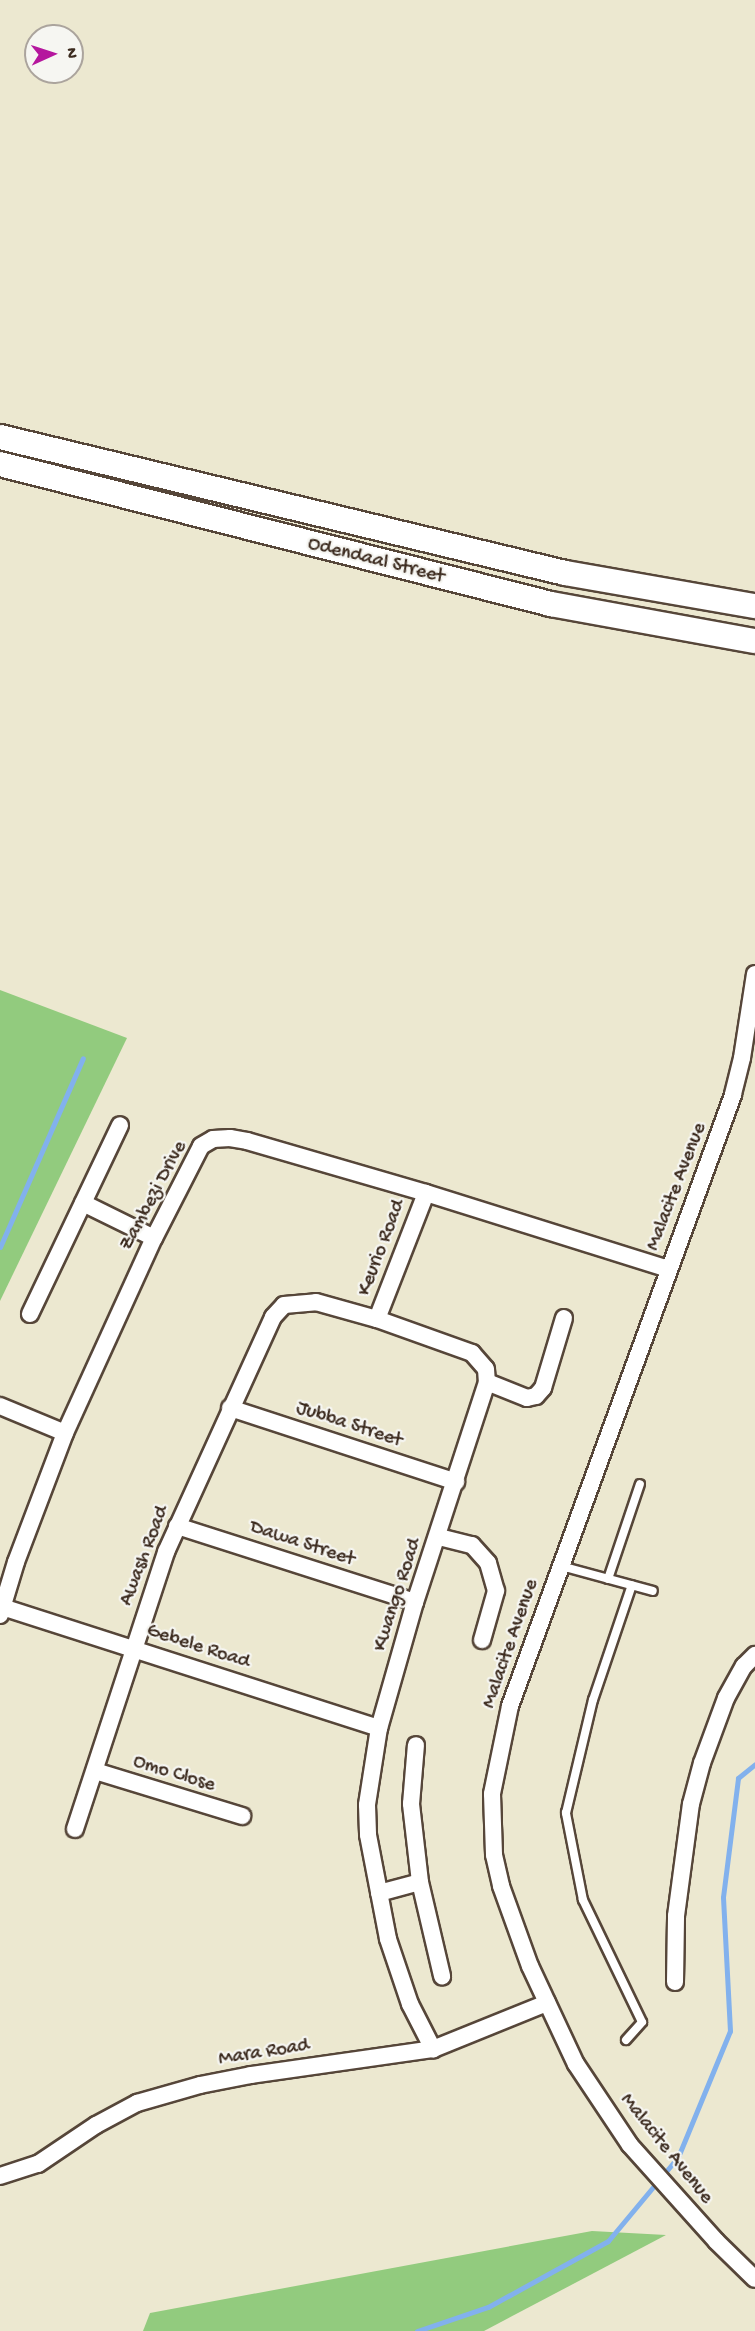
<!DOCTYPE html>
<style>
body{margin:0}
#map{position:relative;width:755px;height:2331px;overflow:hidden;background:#ece8d0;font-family:"Gochi Hand",sans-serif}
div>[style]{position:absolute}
.green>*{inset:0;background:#92cb7e}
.stream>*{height:5px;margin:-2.5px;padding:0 2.5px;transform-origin:2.5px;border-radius:2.5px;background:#82b1ed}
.roads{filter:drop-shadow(2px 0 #564639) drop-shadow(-2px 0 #564639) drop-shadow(0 2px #564639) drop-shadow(0 -2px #564639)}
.lane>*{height:8px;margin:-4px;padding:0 4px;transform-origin:4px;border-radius:4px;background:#fff}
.street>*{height:16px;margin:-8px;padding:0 8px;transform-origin:8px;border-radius:8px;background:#fff}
.secondary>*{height:24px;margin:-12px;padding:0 12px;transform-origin:12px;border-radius:12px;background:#fff}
span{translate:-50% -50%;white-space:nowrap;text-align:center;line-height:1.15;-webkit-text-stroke:4.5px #f6f6f2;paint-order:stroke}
.street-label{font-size:20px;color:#3b2a1e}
.north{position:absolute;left:24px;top:24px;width:60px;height:60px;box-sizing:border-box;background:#f6f6f2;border:2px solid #aba49d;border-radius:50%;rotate:87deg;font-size:16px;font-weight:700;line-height:24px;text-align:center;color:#3b2a1e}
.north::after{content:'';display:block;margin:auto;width:21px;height:27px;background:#b5179e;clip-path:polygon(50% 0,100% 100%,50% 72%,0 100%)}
</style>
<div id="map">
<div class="green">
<i style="clip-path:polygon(0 990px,127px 1038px,0 1301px)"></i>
<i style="clip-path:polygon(592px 2231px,666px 2235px,484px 2331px,143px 2331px,150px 2313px)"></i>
</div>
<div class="stream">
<i style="left:0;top:1247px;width:206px;rotate:-66.3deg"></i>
<i style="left:417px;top:2331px;width:75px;rotate:-18.7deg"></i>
<i style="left:488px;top:2307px;width:137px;rotate:-28.8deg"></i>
<i style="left:608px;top:2241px;width:109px;rotate:-50.2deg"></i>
<i style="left:678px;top:2157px;width:136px;rotate:-67.6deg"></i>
<i style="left:730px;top:2031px;width:134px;rotate:-93deg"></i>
<i style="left:723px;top:1897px;width:120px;rotate:-82.8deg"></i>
<i style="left:738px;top:1778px;width:22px;rotate:-39deg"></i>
</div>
<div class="roads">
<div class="lane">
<i style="left:561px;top:1566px;width:95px;rotate:15.2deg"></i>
<i style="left:608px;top:1579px;width:100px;rotate:-71.4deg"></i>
<i style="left:626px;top:2040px;width:24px;rotate:-48deg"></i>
<i style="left:642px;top:2022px;width:136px;rotate:-115.8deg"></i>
<i style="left:583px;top:1900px;width:89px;rotate:-101.1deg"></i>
<i style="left:566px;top:1813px;width:116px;rotate:-76.6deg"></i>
<i style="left:593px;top:1700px;width:121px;rotate:-71.3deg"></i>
</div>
<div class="street">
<i style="left:755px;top:974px;width:85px;rotate:98.8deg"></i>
<i style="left:742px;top:1058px;width:38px;rotate:104deg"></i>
<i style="left:733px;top:1095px;width:650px;rotate:110.05deg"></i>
<i style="left:510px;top:1706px;width:90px;rotate:101.6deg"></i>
<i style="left:492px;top:1794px;width:61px;rotate:88.1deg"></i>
<i style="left:494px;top:1855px;width:32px;rotate:77deg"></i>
<i style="left:501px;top:1886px;width:85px;rotate:70.1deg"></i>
<i style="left:530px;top:1966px;width:108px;rotate:64.9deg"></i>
<i style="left:576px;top:2064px;width:97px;rotate:56.3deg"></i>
<i style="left:630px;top:2145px;width:129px;rotate:48.1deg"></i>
<i style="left:716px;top:2241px;width:54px;rotate:44.3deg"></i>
<i style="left:83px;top:1203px;width:79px;rotate:26.2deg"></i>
<i style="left:30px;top:1314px;width:209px;rotate:-64.5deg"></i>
<i style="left:377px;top:1319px;width:135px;rotate:-68.7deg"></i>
<i style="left:487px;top:1382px;width:43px;rotate:21.8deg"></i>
<i style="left:527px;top:1398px;width:9px;rotate:-13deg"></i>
<i style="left:536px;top:1396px;width:11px;rotate:-49deg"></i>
<i style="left:543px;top:1388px;width:73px;rotate:-73.3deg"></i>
<i style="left:0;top:1406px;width:70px;rotate:22.6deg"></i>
<i style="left:230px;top:1408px;width:238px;rotate:18.1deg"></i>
<i style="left:177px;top:1526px;width:250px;rotate:17.7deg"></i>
<i style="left:439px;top:1537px;width:34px;rotate:14deg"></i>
<i style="left:472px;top:1545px;width:24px;rotate:48deg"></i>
<i style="left:488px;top:1563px;width:29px;rotate:74deg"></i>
<i style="left:496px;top:1591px;width:51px;rotate:105.9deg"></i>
<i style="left:2px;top:1607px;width:396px;rotate:17.8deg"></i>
<i style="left:0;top:1615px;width:55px;rotate:-73.2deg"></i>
<i style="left:16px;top:1562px;width:138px;rotate:-69.2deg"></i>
<i style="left:65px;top:1433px;width:214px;rotate:-65.5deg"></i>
<i style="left:154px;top:1238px;width:103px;rotate:-62.9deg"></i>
<i style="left:201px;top:1146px;width:14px;rotate:-30deg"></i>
<i style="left:213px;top:1139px;width:17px;rotate:-3deg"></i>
<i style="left:230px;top:1138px;width:17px;rotate:10deg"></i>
<i style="left:247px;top:1141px;width:186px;rotate:16.2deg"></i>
<i style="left:426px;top:1193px;width:254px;rotate:17.4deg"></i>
<i style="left:95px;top:1771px;width:154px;rotate:17deg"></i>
<i style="left:75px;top:1829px;width:292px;rotate:-71.8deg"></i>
<i style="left:166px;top:1552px;width:258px;rotate:-65.5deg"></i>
<i style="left:273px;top:1317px;width:16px;rotate:-47deg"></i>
<i style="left:284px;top:1305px;width:32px;rotate:-5deg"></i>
<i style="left:316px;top:1302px;width:63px;rotate:15.6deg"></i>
<i style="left:377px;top:1319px;width:101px;rotate:19.7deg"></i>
<i style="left:472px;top:1353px;width:21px;rotate:49deg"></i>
<i style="left:486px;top:1369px;width:13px;rotate:86deg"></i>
<i style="left:487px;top:1382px;width:231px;rotate:108.1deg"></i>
<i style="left:415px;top:1602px;width:131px;rotate:105.9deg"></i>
<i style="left:379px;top:1728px;width:78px;rotate:98.9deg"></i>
<i style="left:367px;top:1805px;width:30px;rotate:88deg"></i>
<i style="left:368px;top:1835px;width:106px;rotate:79.1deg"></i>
<i style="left:388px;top:1939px;width:69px;rotate:71.3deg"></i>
<i style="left:410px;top:2004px;width:51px;rotate:62.9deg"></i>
<i style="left:420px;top:1882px;width:97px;rotate:76.8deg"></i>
<i style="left:379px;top:1893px;width:42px;rotate:-15deg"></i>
<i style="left:420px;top:1882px;width:79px;rotate:-96.6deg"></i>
<i style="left:411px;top:1804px;width:59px;rotate:-85.2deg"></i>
<i style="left:675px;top:1982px;width:66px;rotate:-89.1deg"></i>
<i style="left:676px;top:1916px;width:113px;rotate:-82.4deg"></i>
<i style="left:691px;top:1804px;width:42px;rotate:-75deg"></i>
<i style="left:702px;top:1763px;width:69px;rotate:-69.7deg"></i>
<i style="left:726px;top:1698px;width:37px;rotate:-61deg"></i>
<i style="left:744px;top:1666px;width:16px;rotate:-45deg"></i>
<i style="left:0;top:2176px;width:40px;rotate:-18deg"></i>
<i style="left:38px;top:2164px;width:70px;rotate:-33.9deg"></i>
<i style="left:96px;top:2125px;width:47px;rotate:-28.2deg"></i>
<i style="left:137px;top:2103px;width:66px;rotate:-15.9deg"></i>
<i style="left:200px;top:2085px;width:52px;rotate:-11.1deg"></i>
<i style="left:251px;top:2075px;width:184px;rotate:-8.1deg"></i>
<i style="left:433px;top:2049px;width:123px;rotate:-22deg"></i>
</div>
<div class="secondary">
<i style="left:0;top:437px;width:581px;rotate:13.53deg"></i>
<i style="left:565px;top:573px;width:193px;rotate:9.9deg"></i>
<i style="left:0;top:464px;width:569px;rotate:14.26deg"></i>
<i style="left:551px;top:604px;width:207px;rotate:10.3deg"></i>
</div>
</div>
<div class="street-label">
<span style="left:376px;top:561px;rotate:14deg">Odendaal Street</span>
<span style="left:677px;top:1187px;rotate:-69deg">Malacite Avenue</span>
<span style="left:154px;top:1196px;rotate:-62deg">Zambezi Drive</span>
<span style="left:382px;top:1248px;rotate:-69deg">Keurio Road</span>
<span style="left:349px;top:1425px;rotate:18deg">Jubba Street</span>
<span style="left:302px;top:1544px;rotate:18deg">Dawa Street</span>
<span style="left:145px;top:1556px;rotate:-69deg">Awash Road</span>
<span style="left:398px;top:1595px;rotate:-72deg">Kwango Road</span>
<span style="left:511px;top:1644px;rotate:-71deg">Malacite Avenue</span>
<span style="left:198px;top:1647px;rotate:18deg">Gebele Road</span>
<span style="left:174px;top:1774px;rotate:17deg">Omo Close</span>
<span style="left:264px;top:2053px;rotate:-9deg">Mara Road</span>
<span style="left:666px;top:2149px;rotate:51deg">Malacite Avenue</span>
</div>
<div class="north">N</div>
</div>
